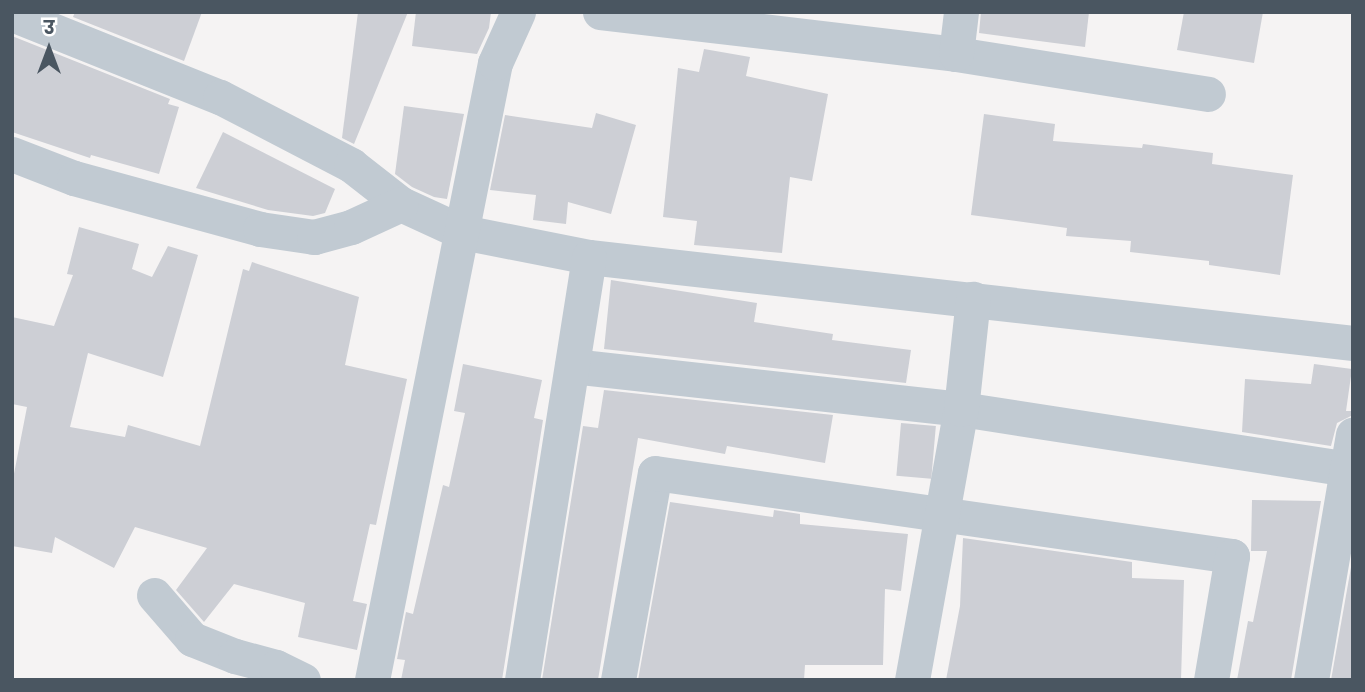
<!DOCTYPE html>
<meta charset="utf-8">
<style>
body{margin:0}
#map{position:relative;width:1365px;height:692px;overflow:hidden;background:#f5f3f3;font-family:Poppins,"Noto Sans Devanagari",sans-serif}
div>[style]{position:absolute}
.building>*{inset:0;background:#cdcfd5;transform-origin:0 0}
.minor>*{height:35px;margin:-17.5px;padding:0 17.5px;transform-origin:17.5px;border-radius:17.5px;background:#c1cad2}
span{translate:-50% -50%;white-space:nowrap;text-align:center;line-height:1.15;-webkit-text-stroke:7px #fff;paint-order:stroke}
.frame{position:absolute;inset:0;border:14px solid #4a5661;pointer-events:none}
.north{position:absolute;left:14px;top:14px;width:70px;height:70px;-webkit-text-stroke:5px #fff;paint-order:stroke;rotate:0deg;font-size:19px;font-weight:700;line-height:28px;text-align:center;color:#4a5661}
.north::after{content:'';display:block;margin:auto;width:24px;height:32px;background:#4a5661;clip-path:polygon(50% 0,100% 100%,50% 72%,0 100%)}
</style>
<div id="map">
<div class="building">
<i style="clip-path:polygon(75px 12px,202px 12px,184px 61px,73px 17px)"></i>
<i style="clip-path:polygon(358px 12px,408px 12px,354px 144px,342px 138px)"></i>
<i style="clip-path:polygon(416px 12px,491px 12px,489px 28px,477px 54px,412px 46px)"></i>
<i style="clip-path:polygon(981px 12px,1089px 12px,1085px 47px,979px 33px)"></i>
<i style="clip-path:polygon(1184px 12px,1263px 12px,1254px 63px,1177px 50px)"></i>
<i style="clip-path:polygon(12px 36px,170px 99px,168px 104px,179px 107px,159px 174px,91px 155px,90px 158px,12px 132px)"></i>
<i style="clip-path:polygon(704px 49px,750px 57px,746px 76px,828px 94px,812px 181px,790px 177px,782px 253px,694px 245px,697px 221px,663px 217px,678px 68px,699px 72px)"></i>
<i style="clip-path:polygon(404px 106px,464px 114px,447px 199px,434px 197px,412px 187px,395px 174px)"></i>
<i style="clip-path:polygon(596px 113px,636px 125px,611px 214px,568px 202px,566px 224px,533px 220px,536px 195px,490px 190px,505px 115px,592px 128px)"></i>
<i style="clip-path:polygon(984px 114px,1055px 124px,1053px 141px,1142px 148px,1143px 144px,1213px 153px,1212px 164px,1293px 175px,1280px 275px,1209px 265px,1209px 261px,1130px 252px,1131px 241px,1066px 236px,1067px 228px,971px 215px)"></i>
<i style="clip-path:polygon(223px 132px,335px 189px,325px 213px,313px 216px,268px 210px,196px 188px)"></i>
<i style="clip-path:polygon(79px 227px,139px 244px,132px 269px,152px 277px,168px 246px,198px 255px,163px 377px,88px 353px,70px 427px,125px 437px,128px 425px,200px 446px,243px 269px,249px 271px,252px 262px,359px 297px,345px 365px,407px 379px,376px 525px,370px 524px,353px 601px,367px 604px,357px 650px,298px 637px,305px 603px,234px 584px,204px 622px,176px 590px,207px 548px,135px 527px,114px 568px,55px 537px,52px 553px,12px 546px,12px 484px,27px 407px,12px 404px,12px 317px,54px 326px,73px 275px,67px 274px)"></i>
<i style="clip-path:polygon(611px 280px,757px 303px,754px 322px,833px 334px,832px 340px,911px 350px,906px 383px,604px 349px)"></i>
<i style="clip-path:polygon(463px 364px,542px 380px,534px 418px,543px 420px,502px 680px,401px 680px,405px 660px,397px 659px,406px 612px,413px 614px,443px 485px,449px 487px,465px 413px,454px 411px)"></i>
<i style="clip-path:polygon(1314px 364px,1352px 369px,1346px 411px,1353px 411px,1353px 415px,1337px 423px,1331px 446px,1242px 432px,1245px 379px,1311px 384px)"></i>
<i style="clip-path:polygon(604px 390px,833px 415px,825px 463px,727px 446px,725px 454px,638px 438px,598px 680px,542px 680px,583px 426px,598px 428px)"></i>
<i style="left:901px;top:423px;width:35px;height:53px;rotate:5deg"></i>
<i style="clip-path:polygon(1252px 500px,1321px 501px,1291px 680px,1237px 680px,1248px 621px,1253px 622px,1267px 551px,1251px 551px)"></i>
<i style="clip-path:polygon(670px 502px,773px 517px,774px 510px,800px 514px,800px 524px,908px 534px,901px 591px,885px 589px,883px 665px,805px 665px,804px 680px,638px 680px)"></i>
<i style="clip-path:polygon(963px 538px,1132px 562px,1132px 578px,1184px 580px,1181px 680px,946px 680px,960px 606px)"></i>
<i style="clip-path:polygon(1353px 556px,1353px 680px,1331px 680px)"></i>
</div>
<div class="minor">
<i style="left:600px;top:12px;width:358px;rotate:6.7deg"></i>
<i style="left:956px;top:54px;width:255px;rotate:9deg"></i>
<i style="left:12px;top:14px;width:224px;rotate:21.8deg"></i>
<i style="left:220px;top:97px;width:148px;rotate:27.4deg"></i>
<i style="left:351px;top:165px;width:63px;rotate:38deg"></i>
<i style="left:401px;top:204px;width:67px;rotate:24.7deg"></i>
<i style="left:462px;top:232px;width:129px;rotate:11.1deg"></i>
<i style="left:589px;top:257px;width:769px;rotate:6.42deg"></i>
<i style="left:956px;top:54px;width:42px;rotate:-83.2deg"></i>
<i style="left:12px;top:154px;width:66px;rotate:21.2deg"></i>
<i style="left:74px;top:178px;width:193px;rotate:15.3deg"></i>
<i style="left:260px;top:229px;width:55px;rotate:8.4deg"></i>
<i style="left:314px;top:237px;width:38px;rotate:-15deg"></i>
<i style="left:351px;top:227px;width:55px;rotate:-24.7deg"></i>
<i style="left:572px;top:366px;width:391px;rotate:6.3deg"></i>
<i style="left:961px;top:409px;width:393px;rotate:8.8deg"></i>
<i style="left:154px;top:595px;width:58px;rotate:49.2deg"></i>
<i style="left:192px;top:639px;width:46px;rotate:21.6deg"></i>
<i style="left:235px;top:656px;width:42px;rotate:15deg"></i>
<i style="left:276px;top:667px;width:30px;rotate:26deg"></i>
<i style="left:372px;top:680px;width:629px;rotate:-78.73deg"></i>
<i style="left:495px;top:63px;width:56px;rotate:-65.7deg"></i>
<i style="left:522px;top:680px;width:428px;rotate:-81deg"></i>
<i style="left:618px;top:680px;width:210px;rotate:-79.9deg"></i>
<i style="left:655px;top:473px;width:583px;rotate:8.19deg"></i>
<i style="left:1232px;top:556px;width:126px;rotate:99.6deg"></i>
<i style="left:912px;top:680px;width:275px;rotate:-79.8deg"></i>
<i style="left:961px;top:409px;width:111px;rotate:-83.8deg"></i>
<i style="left:1311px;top:680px;width:249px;rotate:-80.3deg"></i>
</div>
<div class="frame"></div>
<div class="north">उ</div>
</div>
